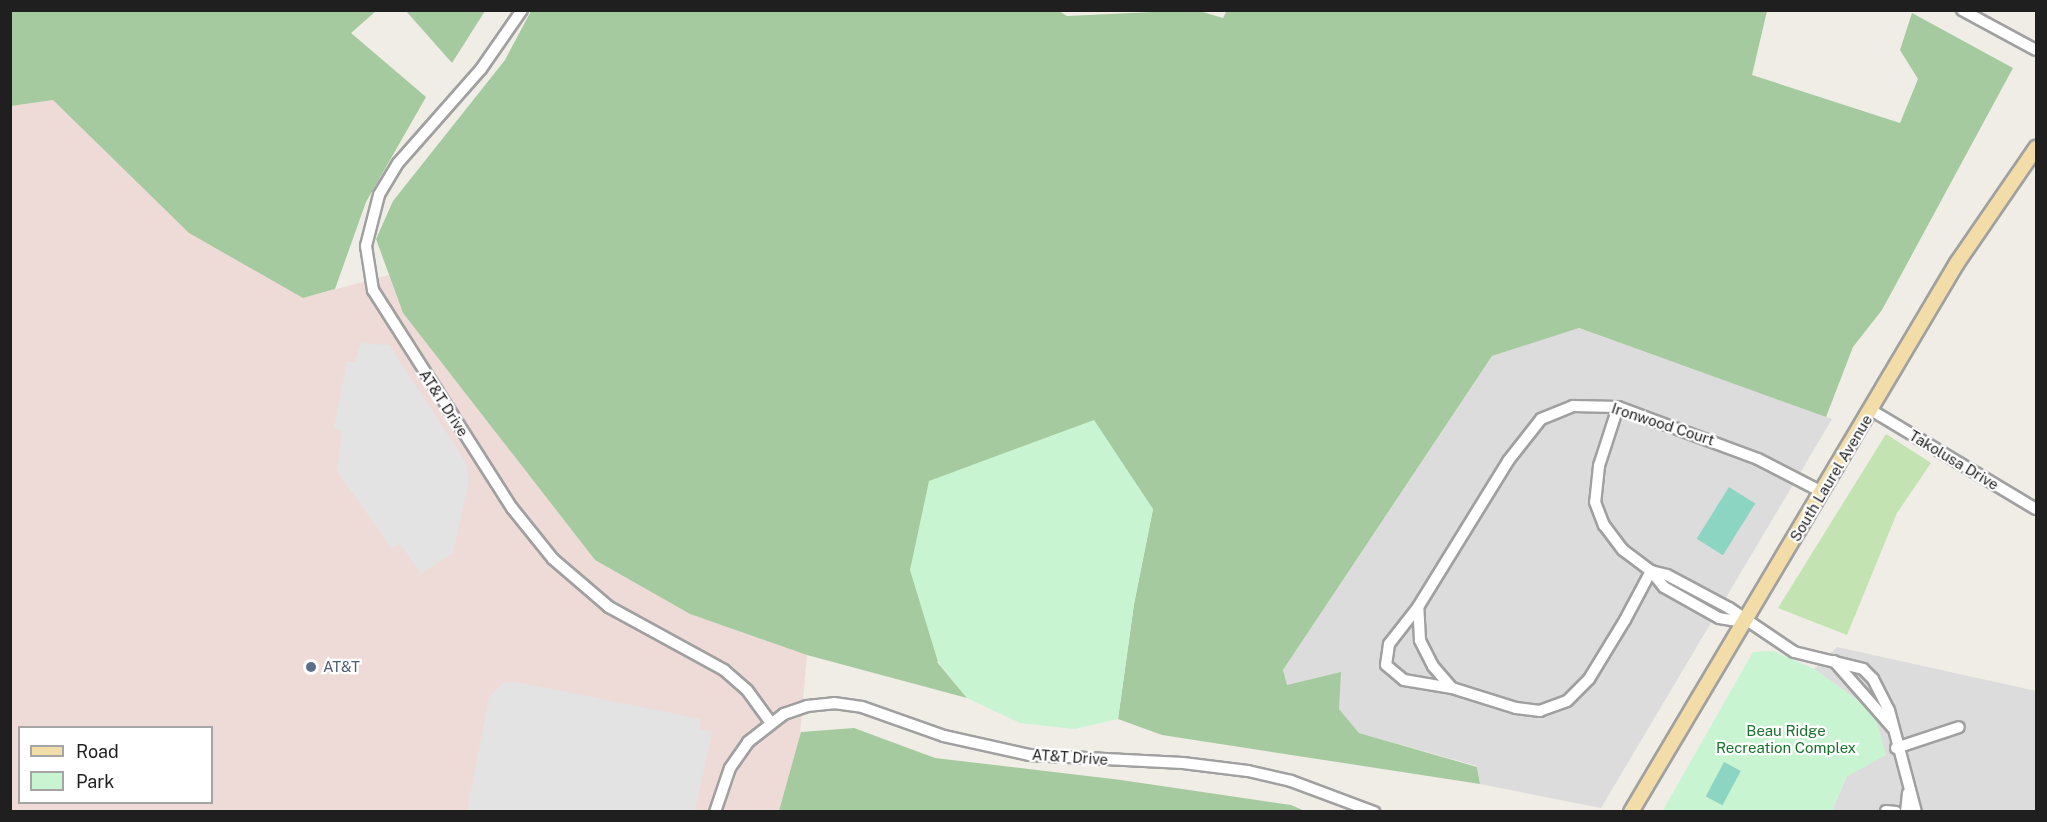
<!DOCTYPE html>
<style>
body{margin:0}
#map{position:relative;width:2047px;height:822px;overflow:hidden;background:#efede6;font-family:"Public Sans",sans-serif}
div>[style]{position:absolute}
.residential>*{inset:0;background:#dddcdc}
.commercial>*{inset:0;background:#eedbd7}
.grass>*{inset:0;background:#c3e3b2}
.forest>*{inset:0;background:#a6ca9f}
.park>*{inset:0;background:#c8f4d2}
.pitch>*{inset:0;background:#8dd5c3;transform-origin:0 0}
.parking>*{inset:0;background:#e3e3e3}
.roads{filter:drop-shadow(2px 0 #a0a0a0) drop-shadow(-2px 0 #a0a0a0) drop-shadow(0 2px #a0a0a0) drop-shadow(0 -2px #a0a0a0)}
.minor>*{height:10px;margin:-5px;padding:0 5px;transform-origin:5px;border-radius:5px;background:#fff}
.major>*{height:14px;margin:-7px;padding:0 7px;transform-origin:7px;border-radius:7px;background:#f2dca8}
.dots>*{width:16px;height:16px;translate:-50% -50%;box-sizing:border-box;border:3px solid #fff;border-radius:50%}
span{translate:-50% -50%;white-space:nowrap;text-align:center;line-height:1.15;-webkit-text-stroke:4.5px #fff;paint-order:stroke}
.street-label{font-size:15px;color:#1f1f1f}
.service-label{font-size:15px;color:#4e5e75}
.left{translate:0 -50%;text-align:left}
.park-label{font-size:15px;color:#17732b}
.frame{position:absolute;inset:0;border:12px solid #1f1f1f;pointer-events:none}
.legend{position:absolute;left:18px;top:726px;width:195px;height:78px;box-sizing:border-box;background:#fff;border:2px solid #a5a5a5;margin:0;padding:8px 10px;list-style:none;font-size:18px;color:#1f1f1f}
.legend li{display:flex;align-items:center;gap:12px;height:30px}
.legend b{width:30px;border:2px solid #a5a5a5}
</style>
<div id="map">
<div class="residential">
<i style="clip-path:polygon(1578px 328px,1832px 419px,1601px 808px,1480px 784px,1477px 766px,1359px 733px,1339px 709px,1286px 685px,1283px 670px,1492px 356px)"></i>
<i style="clip-path:polygon(1837px 647px,2036px 691px,2036px 811px,1832px 811px,1874px 712px,1814px 669px)"></i>
</div>
<div class="commercial">
<i style="clip-path:polygon(evenodd,53px 100px,81px 126px,303px 298px,389px 275px,403px 313px,595px 560px,690px 614px,807px 655px,799px 745px,779px 811px,11px 811px,10px 106px,53px 100px,20px 728px,212px 728px,212px 802px,20px 802px,20px 728px)"></i>
</div>
<div class="grass">
<i style="clip-path:polygon(1886px 434px,1931px 463px,1897px 513px,1847px 635px,1778px 608px)"></i>
</div>
<div class="forest">
<i style="clip-path:polygon(1057px 10px,1067px 16px,1196px 10px,1223px 18px,1227px 10px,1767px 11px,1752px 75px,1900px 123px,1918px 79px,1900px 50px,1912px 13px,2013px 68px,1882px 310px,1853px 347px,1826px 417px,1579px 328px,1492px 356px,1283px 670px,1287px 685px,1341px 672px,1339px 709px,1359px 733px,1477px 767px,1480px 784px,1162px 735px,1118px 719px,1134px 604px,1153px 509px,937px 662px,967px 698px,807px 655px,690px 614px,595px 560px,403px 313px,376px 239px,393px 201px,505px 60px,531px 11px)"></i>
<i style="clip-path:polygon(10px 11px,376px 11px,351px 33px,426px 97px,366px 202px,335px 289px,303px 298px,189px 233px,53px 100px,11px 106px)"></i>
<i style="clip-path:polygon(406px 11px,485px 11px,452px 63px)"></i>
<i style="clip-path:polygon(854px 728px,935px 758px,1121px 780px,1291px 805px,1305px 811px,779px 811px,801px 732px)"></i>
</div>
<div class="park">
<i style="clip-path:polygon(1094px 420px,1153px 509px,1134px 604px,1118px 719px,1075px 729px,1020px 723px,967px 698px,938px 662px,910px 570px,929px 481px)"></i>
<i style="clip-path:polygon(1773px 651px,1814px 669px,1874px 712px,1886px 755px,1846px 777px,1832px 811px,1662px 812px,1753px 652px)"></i>
</div>
<div class="pitch">
<i style="left:1729px;top:487px;width:31px;height:61px;rotate:32deg"></i>
<i style="left:1724px;top:762px;width:19px;height:39px;rotate:28deg"></i>
</div>
<div class="parking">
<i style="clip-path:polygon(360px 343px,389px 345px,466px 463px,469px 480px,453px 553px,421px 574px,400px 544px,392px 549px,337px 471px,342px 431px,334px 428px,347px 361px,355px 362px)"></i>
<i style="clip-path:polygon(517px 682px,701px 719px,700px 729px,712px 732px,695px 811px,467px 811px,489px 697px,503px 683px)"></i>
</div>
<div class="roads">
<div class="minor">
<i style="left:522px;top:10px;width:72px;rotate:124.8deg"></i>
<i style="left:481px;top:69px;width:125px;rotate:131.4deg"></i>
<i style="left:398px;top:163px;width:37px;rotate:121deg"></i>
<i style="left:379px;top:195px;width:53px;rotate:104.3deg"></i>
<i style="left:366px;top:246px;width:45px;rotate:81deg"></i>
<i style="left:373px;top:290px;width:259px;rotate:57.5deg"></i>
<i style="left:512px;top:508px;width:65px;rotate:51.2deg"></i>
<i style="left:553px;top:559px;width:74px;rotate:40.6deg"></i>
<i style="left:609px;top:607px;width:131px;rotate:28.7deg"></i>
<i style="left:724px;top:670px;width:30px;rotate:41deg"></i>
<i style="left:747px;top:690px;width:39px;rotate:54deg"></i>
<i style="left:1962px;top:10px;width:84px;rotate:28.4deg"></i>
<i style="left:1618px;top:407px;width:62px;rotate:107.9deg"></i>
<i style="left:1599px;top:466px;width:36px;rotate:96deg"></i>
<i style="left:1595px;top:502px;width:25px;rotate:69deg"></i>
<i style="left:1604px;top:525px;width:31px;rotate:53deg"></i>
<i style="left:1623px;top:550px;width:35px;rotate:37deg"></i>
<i style="left:1651px;top:571px;width:55px;rotate:118deg"></i>
<i style="left:1625px;top:620px;width:69px;rotate:121.4deg"></i>
<i style="left:1589px;top:679px;width:31px;rotate:135deg"></i>
<i style="left:1567px;top:701px;width:29px;rotate:160deg"></i>
<i style="left:1540px;top:711px;width:24px;rotate:-173deg"></i>
<i style="left:1516px;top:708px;width:67px;rotate:-162.6deg"></i>
<i style="left:1452px;top:688px;width:29px;rotate:-131deg"></i>
<i style="left:1433px;top:666px;width:29px;rotate:-117deg"></i>
<i style="left:1420px;top:640px;width:33px;rotate:-93deg"></i>
<i style="left:1418px;top:607px;width:172px;rotate:-58.3deg"></i>
<i style="left:1508px;top:461px;width:53px;rotate:-51.8deg"></i>
<i style="left:1541px;top:419px;width:35px;rotate:-22deg"></i>
<i style="left:1573px;top:406px;width:45px;rotate:1.3deg"></i>
<i style="left:1618px;top:407px;width:149px;rotate:20.4deg"></i>
<i style="left:1758px;top:459px;width:72px;rotate:27.3deg"></i>
<i style="left:1871px;top:410px;width:192px;rotate:31deg"></i>
<i style="left:1418px;top:607px;width:47px;rotate:128.1deg"></i>
<i style="left:1389px;top:644px;width:21px;rotate:98deg"></i>
<i style="left:1386px;top:665px;width:23px;rotate:40deg"></i>
<i style="left:1404px;top:680px;width:49px;rotate:9.5deg"></i>
<i style="left:1744px;top:622px;width:25px;rotate:-171deg"></i>
<i style="left:1719px;top:618px;width:63px;rotate:-150.6deg"></i>
<i style="left:1664px;top:587px;width:21px;rotate:-129deg"></i>
<i style="left:1651px;top:571px;width:16px;rotate:14deg"></i>
<i style="left:1667px;top:575px;width:70px;rotate:28deg"></i>
<i style="left:1729px;top:608px;width:78px;rotate:34.1deg"></i>
<i style="left:1794px;top:652px;width:71px;rotate:13.8deg"></i>
<i style="left:1863px;top:669px;width:14px;rotate:45deg"></i>
<i style="left:1873px;top:679px;width:35px;rotate:63deg"></i>
<i style="left:1889px;top:710px;width:106px;rotate:75.2deg"></i>
<i style="left:1834px;top:661px;width:88px;rotate:48.7deg"></i>
<i style="left:1896px;top:748px;width:66px;rotate:-18.4deg"></i>
<i style="left:1886px;top:811px;width:10px;rotate:6deg"></i>
<i style="left:715px;top:812px;width:46px;rotate:-71.2deg"></i>
<i style="left:730px;top:768px;width:32px;rotate:-55deg"></i>
<i style="left:748px;top:742px;width:46px;rotate:-37.9deg"></i>
<i style="left:784px;top:714px;width:24px;rotate:-19deg"></i>
<i style="left:807px;top:706px;width:27px;rotate:-6deg"></i>
<i style="left:834px;top:703px;width:28px;rotate:8deg"></i>
<i style="left:862px;top:707px;width:87px;rotate:19.5deg"></i>
<i style="left:944px;top:736px;width:87px;rotate:12.6deg"></i>
<i style="left:1029px;top:755px;width:154px;rotate:3deg"></i>
<i style="left:1183px;top:763px;width:65px;rotate:7deg"></i>
<i style="left:1248px;top:771px;width:44px;rotate:13.1deg"></i>
<i style="left:1291px;top:781px;width:89px;rotate:20.5deg"></i>
<i style="left:1906px;top:812px;width:19px;rotate:-84deg"></i>
</div>
<div class="major">
<i style="left:1631px;top:812px;width:638px;rotate:-59.3deg"></i>
<i style="left:1957px;top:263px;width:140px;rotate:-55.5deg"></i>
</div>
</div>
<div class="dots">
<i style="left:311px;top:667px;background:#5c6f8a"></i>
</div>
<div class="street-label">
<span style="left:444px;top:403px;rotate:57deg">AT&amp;T Drive</span>
<span style="left:1663px;top:424px;rotate:18deg">Ironwood Court</span>
<span style="left:1954px;top:460px;rotate:31deg">Takolusa Drive</span>
<span style="left:1831px;top:478px;rotate:-59deg">South Laurel Avenue</span>
<span style="left:1070px;top:757px;rotate:4deg">AT&amp;T Drive</span>
</div>
<div class="service-label">
<span class="left" style="left:323px;top:667px">AT&amp;T</span>
</div>
<div class="park-label">
<span style="left:1786px;top:739px">Beau Ridge<br>Recreation Complex</span>
</div>
<div class="frame"></div>
<ul class="legend">
<li><b style="height:8px;background:#f2dca8"></b>Road</li>
<li><b style="height:16px;background:#c8f4d2"></b>Park</li>
</ul>
</div>
